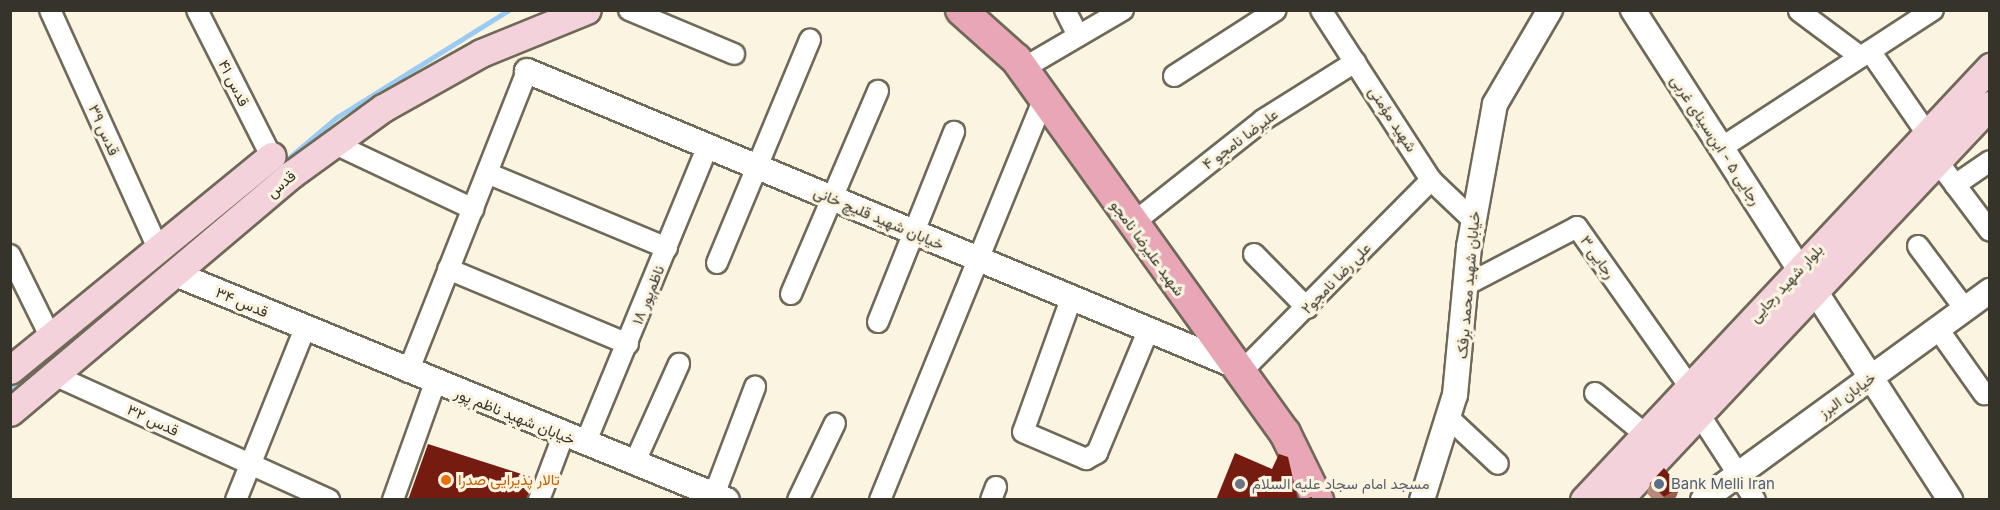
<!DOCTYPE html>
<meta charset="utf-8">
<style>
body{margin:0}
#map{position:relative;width:2000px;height:510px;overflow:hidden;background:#fbf4e0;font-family:Inter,Vazirmatn,sans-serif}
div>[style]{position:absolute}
.stream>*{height:5px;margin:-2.5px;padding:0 2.5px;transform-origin:2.5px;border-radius:2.5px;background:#9acbf2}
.roads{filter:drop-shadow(2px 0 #6f6957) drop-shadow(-2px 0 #6f6957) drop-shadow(0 2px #6f6957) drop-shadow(0 -2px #6f6957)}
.minor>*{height:20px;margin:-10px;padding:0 10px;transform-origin:10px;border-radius:10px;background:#fff}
.tertiary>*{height:24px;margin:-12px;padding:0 12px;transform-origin:12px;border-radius:12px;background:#fff}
.secondary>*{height:27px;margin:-13.5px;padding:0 13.5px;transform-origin:13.5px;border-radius:13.5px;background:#f4d2db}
.primary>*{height:30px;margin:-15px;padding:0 15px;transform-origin:15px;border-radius:15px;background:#e9a6b6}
.wall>*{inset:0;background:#b88878}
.shaded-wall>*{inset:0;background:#9e5c4e}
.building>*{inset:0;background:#761b0f}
.dots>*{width:16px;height:16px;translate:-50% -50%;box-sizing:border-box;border:3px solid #fbf4e0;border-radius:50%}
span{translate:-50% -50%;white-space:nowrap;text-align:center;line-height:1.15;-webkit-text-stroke:6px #fbf4e0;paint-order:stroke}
.street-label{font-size:15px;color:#36332b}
.food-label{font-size:15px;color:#c56008}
.left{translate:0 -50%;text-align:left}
.worship-label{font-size:15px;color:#5b616d}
.service-label{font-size:15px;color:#4e5e75}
.frame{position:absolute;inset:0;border:12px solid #36332b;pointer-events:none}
</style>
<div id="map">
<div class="stream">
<i style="left:278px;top:167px;width:77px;rotate:-40.3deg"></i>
<i style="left:337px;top:117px;width:203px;rotate:-31.9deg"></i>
<i style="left:10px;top:388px;width:299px;rotate:-39.4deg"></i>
</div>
<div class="roads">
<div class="minor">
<i style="left:50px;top:10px;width:264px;rotate:65.6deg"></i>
<i style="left:197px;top:10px;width:164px;rotate:63.1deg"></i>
<i style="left:629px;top:10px;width:114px;rotate:22.7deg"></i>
<i style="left:1065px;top:10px;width:29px;rotate:63deg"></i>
<i style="left:1321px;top:10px;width:202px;rotate:57.1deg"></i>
<i style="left:1431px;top:180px;width:58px;rotate:43.6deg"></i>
<i style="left:1799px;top:11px;width:77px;rotate:36.6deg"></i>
<i style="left:1870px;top:51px;width:102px;rotate:55.4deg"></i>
<i style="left:1022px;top:69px;width:117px;rotate:-30.3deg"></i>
<i style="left:1174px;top:76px;width:121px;rotate:-32.9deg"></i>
<i style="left:335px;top:144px;width:153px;rotate:25.2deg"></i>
<i style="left:1721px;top:148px;width:253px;rotate:-33.1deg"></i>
<i style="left:1938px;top:162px;width:86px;rotate:53deg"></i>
<i style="left:487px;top:173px;width:195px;rotate:22.6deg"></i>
<i style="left:1955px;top:185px;width:42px;rotate:-34.4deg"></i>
<i style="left:1132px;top:224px;width:167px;rotate:-38.4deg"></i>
<i style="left:1263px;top:120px;width:109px;rotate:-32.2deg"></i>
<i style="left:1918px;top:246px;width:79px;rotate:53.3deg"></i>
<i style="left:1254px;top:254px;width:76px;rotate:45.5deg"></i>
<i style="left:10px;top:255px;width:93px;rotate:63.7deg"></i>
<i style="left:717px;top:263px;width:242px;rotate:-67.4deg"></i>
<i style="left:448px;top:269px;width:195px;rotate:22.6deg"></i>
<i style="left:1468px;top:284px;width:123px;rotate:-27.6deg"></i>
<i style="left:1577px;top:227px;width:196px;rotate:54.8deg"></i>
<i style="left:791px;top:294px;width:221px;rotate:-66.8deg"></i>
<i style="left:1071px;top:299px;width:141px;rotate:109.8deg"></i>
<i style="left:1023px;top:432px;width:69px;rotate:23.2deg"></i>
<i style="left:1086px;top:459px;width:13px;rotate:-29deg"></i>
<i style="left:1097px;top:453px;width:132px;rotate:-67.3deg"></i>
<i style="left:878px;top:322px;width:205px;rotate:-68.2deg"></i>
<i style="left:1938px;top:329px;width:80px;rotate:54.7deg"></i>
<i style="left:408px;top:372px;width:324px;rotate:-68.4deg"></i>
<i style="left:1240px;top:373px;width:272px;rotate:-45.3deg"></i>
<i style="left:56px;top:376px;width:300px;rotate:24.4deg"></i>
<i style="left:1595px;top:393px;width:66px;rotate:39.5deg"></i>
<i style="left:1701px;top:417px;width:99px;rotate:57deg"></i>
<i style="left:1451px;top:420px;width:64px;rotate:43.1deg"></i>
<i style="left:585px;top:444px;width:323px;rotate:-67.6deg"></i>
<i style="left:634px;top:464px;width:110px;rotate:-65.8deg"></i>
<i style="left:714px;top:495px;width:116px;rotate:-69.2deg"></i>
<i style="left:236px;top:500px;width:185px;rotate:-68.1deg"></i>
<i style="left:393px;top:500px;width:124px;rotate:-70.3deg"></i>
<i style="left:539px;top:500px;width:68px;rotate:-69.4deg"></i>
<i style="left:798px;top:500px;width:85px;rotate:-64.3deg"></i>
<i style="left:880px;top:500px;width:429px;rotate:-67.8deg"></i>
<i style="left:991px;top:500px;width:14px;rotate:-69deg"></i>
</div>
<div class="tertiary">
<i style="left:1633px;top:10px;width:308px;rotate:57.3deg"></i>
<i style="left:527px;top:71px;width:763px;rotate:22.6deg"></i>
<i style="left:178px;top:275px;width:593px;rotate:22.29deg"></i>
<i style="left:1815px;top:291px;width:249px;rotate:57.1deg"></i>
<i style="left:1422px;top:500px;width:110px;rotate:-72.6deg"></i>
<i style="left:1455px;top:395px;width:149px;rotate:-84.6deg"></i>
<i style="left:1469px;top:247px;width:145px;rotate:-79.7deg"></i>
<i style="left:1495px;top:104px;width:109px;rotate:-59.7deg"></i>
<i style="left:1703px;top:500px;width:355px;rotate:-36.1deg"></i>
</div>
<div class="secondary">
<i style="left:10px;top:370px;width:338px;rotate:-39.3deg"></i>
<i style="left:10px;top:412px;width:369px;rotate:-40.2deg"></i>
<i style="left:292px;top:174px;width:112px;rotate:-36deg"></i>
<i style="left:383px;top:108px;width:112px;rotate:-29.3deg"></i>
<i style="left:481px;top:53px;width:114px;rotate:-22.1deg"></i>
<i style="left:1584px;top:500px;width:594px;rotate:-46.84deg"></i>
<i style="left:1618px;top:500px;width:543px;rotate:-46.72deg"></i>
</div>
<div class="primary">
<i style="left:961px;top:10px;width:74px;rotate:41.7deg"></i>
<i style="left:1016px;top:59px;width:461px;rotate:54.3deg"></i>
<i style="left:1285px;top:433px;width:75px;rotate:63.8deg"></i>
</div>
</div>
<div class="wall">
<i style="clip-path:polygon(1650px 483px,1680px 487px,1676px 497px,1672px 500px,1653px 500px,1647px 493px)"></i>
</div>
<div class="shaded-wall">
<i style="clip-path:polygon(1680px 487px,1676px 497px,1672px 500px,1663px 500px,1664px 497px)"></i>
</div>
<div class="building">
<i style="clip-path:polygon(428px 444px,534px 478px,526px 500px,408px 500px)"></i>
<i style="clip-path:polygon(1235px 453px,1272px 469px,1279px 454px,1288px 457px,1298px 500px,1216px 500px)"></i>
<i style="clip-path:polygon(1664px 468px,1680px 487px,1664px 497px,1650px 483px)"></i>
<i style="clip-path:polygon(1312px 497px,1312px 500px,1301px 500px)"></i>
</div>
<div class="dots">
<i style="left:446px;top:480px;background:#e8710a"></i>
<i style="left:1240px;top:484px;background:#6b7280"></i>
<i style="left:1659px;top:484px;background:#5c6f8a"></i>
</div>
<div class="street-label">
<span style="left:234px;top:83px;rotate:63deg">قدس ۴۱</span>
<span style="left:1393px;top:119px;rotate:57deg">شهید مؤمنی</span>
<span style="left:104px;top:130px;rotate:66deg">قدس ۳۹</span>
<span style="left:1240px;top:139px;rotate:-37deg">علیرضا نامجو ۴</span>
<span style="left:1716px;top:140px;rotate:57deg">رجایی ۵ - ابن‌سینای غربی</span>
<span style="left:281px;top:184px;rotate:-41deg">قدس</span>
<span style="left:879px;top:218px;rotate:23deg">خیابان شهید قلیچ خانی</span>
<span style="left:1148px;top:248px;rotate:54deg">شهید علیرضا نامجو</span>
<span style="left:1598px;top:257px;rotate:55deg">رجایی ۳</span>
<span style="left:1336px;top:278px;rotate:-46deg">علی رضا نامجو۲</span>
<span style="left:1786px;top:283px;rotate:-47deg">بلوار شهید رجایی</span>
<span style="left:1468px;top:285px;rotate:-85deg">خیابان شهید محمد برفک</span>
<span style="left:648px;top:295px;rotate:-68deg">ناظم‌پور ۱۸</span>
<span style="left:242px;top:302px;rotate:23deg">قدس ۳۴</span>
<span style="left:1847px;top:395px;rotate:-36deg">خیابان البرز</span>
<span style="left:515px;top:416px;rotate:22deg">خیابان شهید ناظم پور</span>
<span style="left:153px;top:420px;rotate:25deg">قدس ۳۲</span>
</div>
<div class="food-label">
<span class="left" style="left:458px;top:480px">تالار پذیرایی صدرا</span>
</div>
<div class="worship-label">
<span class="left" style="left:1252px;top:484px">مسجد امام سجاد علیه السلام</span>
</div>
<div class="service-label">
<span class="left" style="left:1671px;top:484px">Bank Melli Iran</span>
</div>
<div class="frame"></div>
</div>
